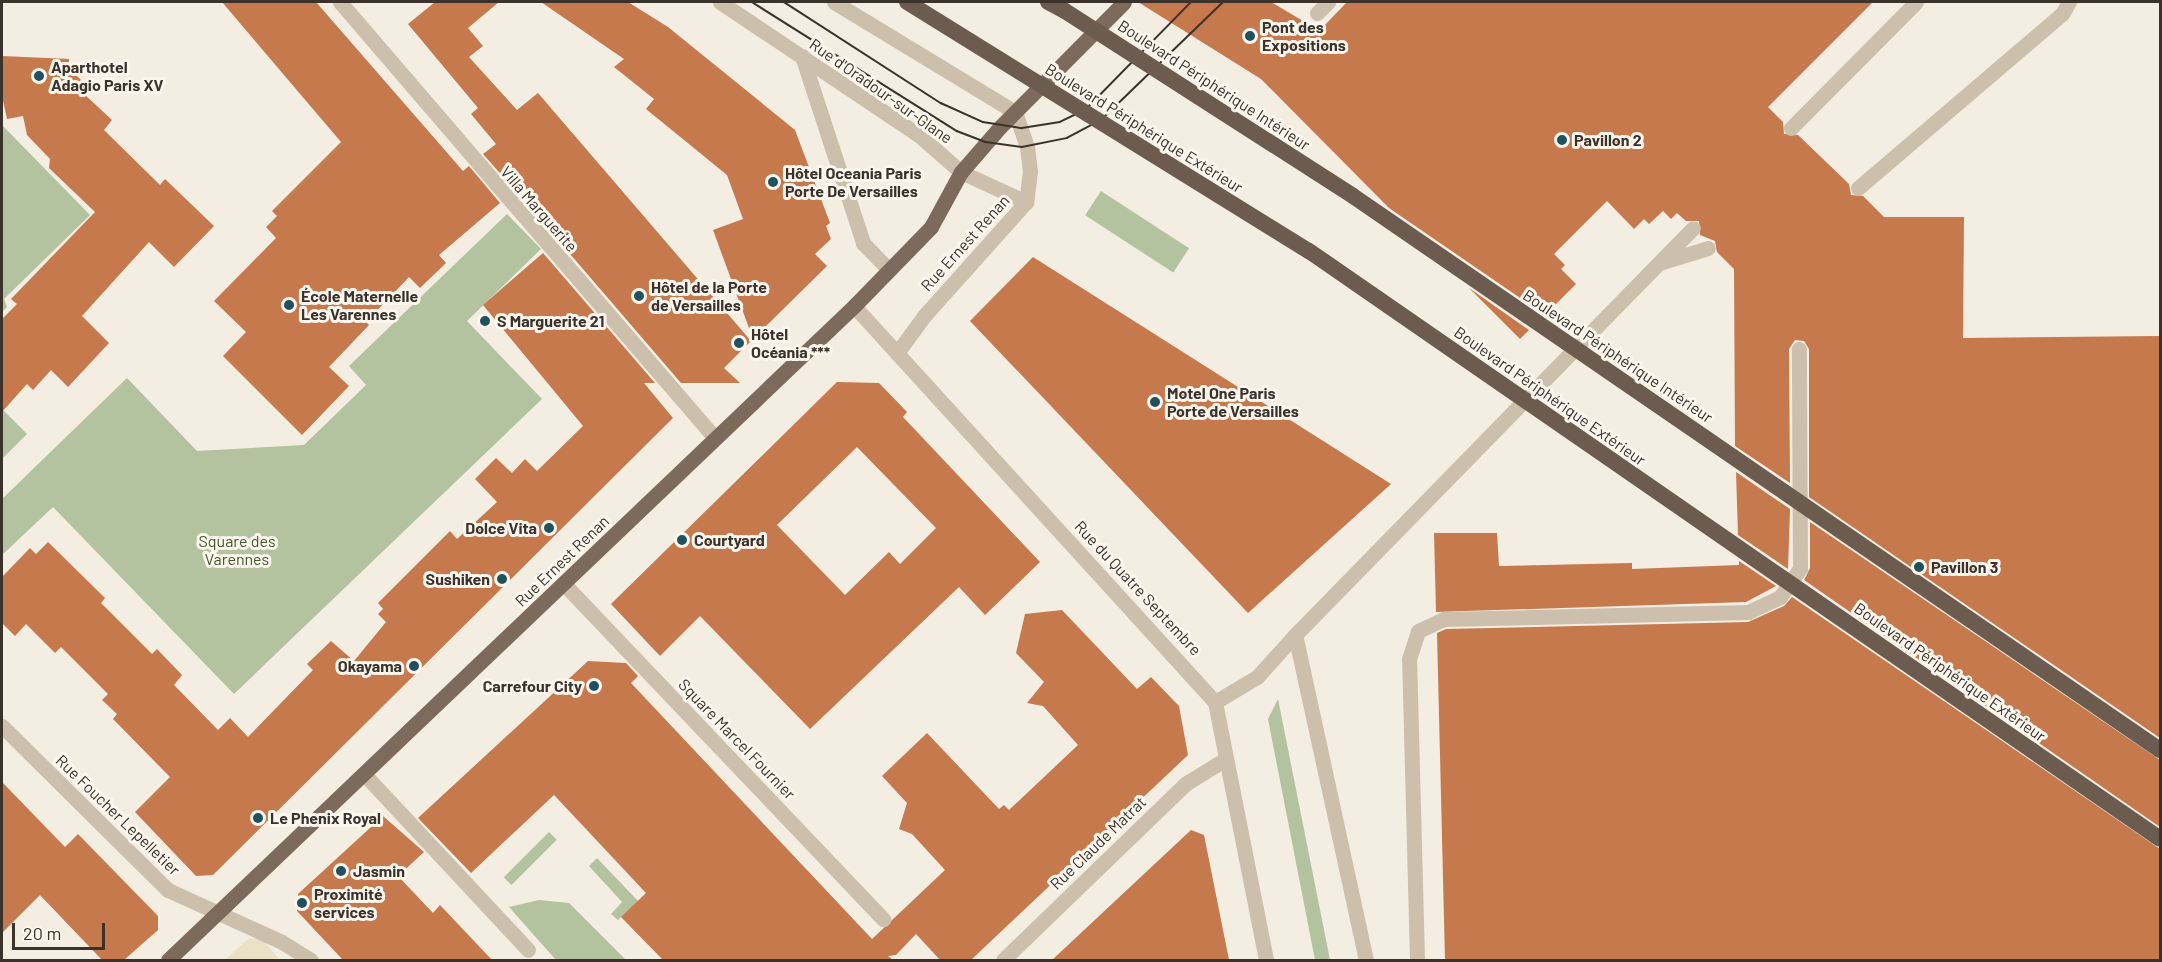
<!DOCTYPE html>
<meta charset="utf-8">
<style>
body{margin:0}
#map{position:relative;width:2162px;height:962px;overflow:hidden;background:#f4ede1;font-family:Barlow,sans-serif}
div>[style]{position:absolute}
.green>*{inset:0;background:#b3c3a0;transform-origin:0 0}
.plaza>*{inset:0;background:#ebe0c8}
.building>*{inset:0;background:#c5794d}
.service>*{height:15px;margin:-7.5px;padding:0 7.5px;transform-origin:7.5px;border-radius:7.5px;background:#ccbfac}
.minor>*{height:15px;margin:-7.5px;padding:0 7.5px;transform-origin:7.5px;border-radius:7.5px;background:#ccbfac}
.tertiary>*{height:15px;margin:-7.5px;padding:0 7.5px;transform-origin:7.5px;border-radius:7.5px;background:#ccbfac}
.primary>*{height:15px;margin:-7.5px;padding:0 7.5px;transform-origin:7.5px;border-radius:7.5px;background:#7c6b5c}
.trunk>*{height:16px;margin:-8px;padding:0 8px;transform-origin:8px;border-radius:8px;background:#6c5c4f}
.tram>*{height:1.5px;margin:-0.75px;padding:0 0.75px;transform-origin:0.75px;border-radius:0.75px;background:#3a322b}
.trunk-bridge>*{height:16px;margin:-8px;padding:0 8px;transform-origin:8px;border-radius:8px;background:#6c5c4f}
.dots>*{width:16px;height:16px;translate:-50% -50%;box-sizing:border-box;border:3px solid #fbf6ee;border-radius:50%}
span{translate:-50% -50%;white-space:nowrap;text-align:center;line-height:1.15;-webkit-text-stroke:6px #fbf6ee;paint-order:stroke}
.poi-label{font-size:16px;color:#3a322b;font-weight:700}
.left{translate:0 -50%;text-align:left}
.right{translate:-100% -50%;text-align:right}
.street-label{font-size:16px;color:#3a322b}
.park-label{font-size:16px;color:#44592f}
.frame{position:absolute;inset:0;border:3px solid #3a322b;pointer-events:none}
.scale{position:absolute;left:12px;top:923px;width:93px;height:27px;box-sizing:border-box;border:3px solid #3a322b;border-top:0;padding-left:8px;font-size:18px;line-height:21px;white-space:nowrap;color:#3a322b;-webkit-text-stroke:4px #fbf6ee;paint-order:stroke}
</style>
<div id="map">
<div class="green">
<i style="clip-path:polygon(2px 125px,90px 215px,4px 299px,7px 307px,2px 312px)"></i>
<i style="left:1101px;top:191px;width:105px;height:29px;rotate:33deg"></i>
<i style="clip-path:polygon(507px 214px,541px 249px,467px 321px,542px 399px,234px 694px,53px 507px,2px 555px,2px 499px,127px 378px,197px 451px,304px 445px,366px 385px,349px 366px)"></i>
<i style="clip-path:polygon(2px 409px,27px 434px,2px 459px)"></i>
<i style="clip-path:polygon(1278px 699px,1330px 960px,1315px 960px,1268px 719px)"></i>
<i style="left:549px;top:832px;width:11px;height:64px;rotate:45deg"></i>
<i style="clip-path:polygon(597px 858px,638px 901px,618px 920px,611px 914px,622px 902px,589px 866px)"></i>
<i style="clip-path:polygon(539px 900px,569px 903px,626px 960px,556px 960px,509px 907px)"></i>
</div>
<div class="plaza">
<i style="clip-path:polygon(249px 938px,262px 939px,280px 960px,225px 960px)"></i>
</div>
<div class="building">
<i style="clip-path:polygon(222px 2px,316px 2px,463px 171px,469px 166px,500px 203px,439px 255px,446px 263px,420px 288px,409px 277px,366px 322px,369px 325px,329px 367px,349px 386px,302px 435px,223px 356px,246px 332px,214px 301px,276px 238px,266px 227px,277px 216px,272px 211px,341px 142px)"></i>
<i style="clip-path:polygon(435px 2px,499px 2px,468px 28px,483px 46px,469px 57px,517px 110px,538px 93px,751px 341px,724px 368px,740px 383px,681px 383px,558px 240px,564px 234px,522px 184px,515px 190px,483px 154px,496px 144px,471px 114px,478px 108px,408px 24px)"></i>
<i style="clip-path:polygon(541px 2px,628px 2px,668px 27px,795px 130px,830px 223px,826px 226px,831px 239px,815px 254px,827px 266px,753px 339px,713px 230px,743px 219px,727px 175px,646px 109px,654px 99px,614px 67px,624px 59px)"></i>
<i style="clip-path:polygon(1138px 2px,1271px 2px,1315px 28px,1319px 25px,1322px 28px,1347px 2px,1873px 2px,1768px 107px,1783px 122px,1784px 134px,1798px 135px,1849px 184px,1851px 195px,1863px 196px,1884px 217px,1964px 217px,1963px 338px,2160px 336px,2160px 738px,1809px 497px,1809px 349px,1804px 341px,1795px 340px,1789px 349px,1790px 483px,1735px 446px,1734px 269px,1717px 252px,1715px 241px,1700px 235px,1699px 221px,1686px 221px,1677px 213px,1671px 219px,1663px 211px,1649px 224px,1644px 219px,1634px 229px,1607px 201px,1554px 254px,1565px 265px,1561px 269px,1576px 284px,1545px 315px,1389px 208px,1261px 79px)"></i>
<i style="clip-path:polygon(2px 56px,69px 59px,69px 68px,85px 84px,83px 93px,112px 120px,104px 130px,160px 185px,165px 179px,214px 226px,174px 267px,149px 242px,82px 316px,109px 343px,68px 387px,51px 370px,33px 390px,27px 384px,2px 412px,2px 319px,17px 304px,11px 299px,95px 212px,49px 168px,50px 159px,27px 135px,23px 116px,7px 119px,2px 96px)"></i>
<i style="clip-path:polygon(543px 253px,655px 383px,644px 383px,673px 418px,213px 875px,196px 876px,135px 812px,170px 777px,113px 719px,117px 714px,102px 700px,108px 694px,61px 647px,55px 653px,26px 624px,15px 636px,2px 623px,2px 577px,30px 548px,36px 554px,48px 542px,105px 598px,101px 603px,152px 654px,157px 649px,182px 675px,174px 685px,218px 730px,230px 718px,248px 737px,313px 670px,307px 664px,331px 641px,354px 661px,386px 622px,378px 614px,383px 609px,378px 603px,450px 531px,457px 539px,497px 502px,475px 479px,496px 458px,512px 473px,525px 459px,537px 471px,583px 426px,483px 305px)"></i>
<i style="clip-path:polygon(1033px 257px,1391px 484px,1248px 613px,970px 321px)"></i>
<i style="clip-path:polygon(1469px 288px,1529px 330px,1520px 339px)"></i>
<i style="clip-path:polygon(evenodd,837px 382px,879px 383px,907px 412px,903px 417px,1040px 562px,985px 615px,959px 587px,810px 729px,700px 616px,660px 656px,611px 604px,837px 382px,857px 447px,936px 528px,900px 564px,889px 552px,845px 595px,777px 525px,857px 447px)"></i>
<i style="clip-path:polygon(1736px 472px,1790px 509px,1788px 569px,1738px 535px)"></i>
<i style="clip-path:polygon(1810px 522px,2160px 760px,2160px 827px,1804px 580px,1810px 568px)"></i>
<i style="clip-path:polygon(1434px 533px,1497px 533px,1499px 566px,1632px 563px,1632px 569px,1739px 565px,1739px 561px,1776px 586px,1746px 602px,1436px 612px)"></i>
<i style="clip-path:polygon(1792px 597px,2160px 849px,2160px 960px,1445px 960px,1437px 633px,1446px 629px,1748px 622px,1784px 606px)"></i>
<i style="clip-path:polygon(1062px 610px,1137px 689px,1151px 677px,1179px 706px,1188px 755px,971px 960px,940px 960px,916px 934px,896px 955px,888px 956px,893px 960px,663px 960px,621px 917px,646px 893px,554px 795px,471px 873px,418px 818px,588px 661px,626px 663px,638px 676px,631px 683px,872px 939px,945px 870px,912px 834px,899px 829px,907px 803px,882px 776px,927px 733px,999px 809px,1004px 805px,1009px 810px,1078px 745px,1043px 706px,1027px 703px,1044px 682px,1016px 653px,1025px 614px)"></i>
<i style="clip-path:polygon(2px 782px,65px 847px,78px 834px,158px 916px,158px 930px,124px 960px,102px 960px,40px 895px,2px 933px)"></i>
<i style="clip-path:polygon(383px 816px,424px 852px,398px 876px,433px 913px,440px 905px,492px 960px,343px 960px,297px 911px,298px 894px)"></i>
<i style="clip-path:polygon(1191px 830px,1204px 835px,1229px 960px,1052px 960px)"></i>
</div>
<div class="service">
<i style="left:1317px;top:13px;width:16px;rotate:-45deg"></i>
<i style="left:802px;top:56px;width:197px;rotate:71.9deg"></i>
<i style="left:863px;top:243px;width:37px;rotate:46deg"></i>
<i style="left:1791px;top:128px;width:177px;rotate:-45.2deg"></i>
<i style="left:1858px;top:188px;width:268px;rotate:-40.5deg"></i>
<i style="left:2062px;top:14px;width:14px;rotate:-60deg"></i>
<i style="left:1659px;top:263px;width:51px;rotate:-17deg"></i>
<i style="left:1215px;top:702px;width:49px;rotate:-30.8deg"></i>
<i style="left:1257px;top:677px;width:57px;rotate:-47.9deg"></i>
<i style="left:365px;top:775px;width:239px;rotate:47deg"></i>
<i style="left:1366px;top:960px;width:333px;rotate:-102.3deg"></i>
<i style="left:1295px;top:635px;width:569px;rotate:-45.64deg"></i>
<i style="left:1417px;top:960px;width:301px;rotate:-91.5deg"></i>
<i style="left:1409px;top:659px;width:29px;rotate:-72deg"></i>
<i style="left:1418px;top:631px;width:29px;rotate:-25deg"></i>
<i style="left:1444px;top:619px;width:304px;rotate:-1.3deg"></i>
<i style="left:1748px;top:612px;width:35px;rotate:-25deg"></i>
<i style="left:1780px;top:597px;width:35px;rotate:-55deg"></i>
<i style="left:1800px;top:568px;width:219px;rotate:-90.3deg"></i>
</div>
<div class="minor">
<i style="left:340px;top:2px;width:574px;rotate:49.31deg"></i>
<i style="left:564px;top:584px;width:463px;rotate:46.4deg"></i>
<i style="left:2px;top:726px;width:233px;rotate:44.7deg"></i>
<i style="left:168px;top:890px;width:125px;rotate:24.5deg"></i>
<i style="left:282px;top:942px;width:34px;rotate:32deg"></i>
<i style="left:1003px;top:960px;width:253px;rotate:-44deg"></i>
<i style="left:1185px;top:784px;width:46px;rotate:-31.6deg"></i>
</div>
<div class="tertiary">
<i style="left:720px;top:2px;width:239px;rotate:33.8deg"></i>
<i style="left:919px;top:135px;width:56px;rotate:41.4deg"></i>
<i style="left:961px;top:172px;width:72px;rotate:24.8deg"></i>
<i style="left:834px;top:2px;width:212px;rotate:31.3deg"></i>
<i style="left:1015px;top:112px;width:37px;rotate:71deg"></i>
<i style="left:1027px;top:147px;width:24px;rotate:83deg"></i>
<i style="left:1030px;top:171px;width:31px;rotate:97deg"></i>
<i style="left:1026px;top:202px;width:153px;rotate:131.8deg"></i>
<i style="left:924px;top:316px;width:46px;rotate:126.1deg"></i>
<i style="left:854px;top:306px;width:536px;rotate:47.65deg"></i>
<i style="left:1215px;top:702px;width:263px;rotate:78.8deg"></i>
</div>
<div class="primary">
<i style="left:168px;top:960px;width:948px;rotate:-43.63deg"></i>
<i style="left:854px;top:306px;width:110px;rotate:-45.7deg"></i>
<i style="left:931px;top:227px;width:63px;rotate:-61.4deg"></i>
<i style="left:961px;top:172px;width:60px;rotate:-49.1deg"></i>
<i style="left:1000px;top:127px;width:176px;rotate:-45.2deg"></i>
</div>
<div class="trunk">
<i style="left:1048px;top:2px;width:19px;rotate:28deg"></i>
</div>
<div class="tram">
<i style="left:752px;top:2px;width:242px;rotate:32.2deg"></i>
<i style="left:957px;top:131px;width:31px;rotate:21deg"></i>
<i style="left:986px;top:142px;width:36px;rotate:8deg"></i>
<i style="left:1022px;top:147px;width:46px;rotate:-11.3deg"></i>
<i style="left:1067px;top:138px;width:38px;rotate:-28deg"></i>
<i style="left:1101px;top:120px;width:170px;rotate:-44deg"></i>
<i style="left:784px;top:2px;width:187px;rotate:32.8deg"></i>
<i style="left:941px;top:103px;width:46px;rotate:24.3deg"></i>
<i style="left:983px;top:122px;width:39px;rotate:9deg"></i>
<i style="left:1022px;top:128px;width:38px;rotate:-9deg"></i>
<i style="left:1060px;top:122px;width:28px;rotate:-26deg"></i>
<i style="left:1085px;top:110px;width:151px;rotate:-45.5deg"></i>
</div>
<div class="trunk-bridge">
<i style="left:907px;top:2px;width:473px;rotate:31.8deg"></i>
<i style="left:1309px;top:251px;width:1034px;rotate:34.64deg"></i>
<i style="left:1065px;top:11px;width:342px;rotate:32.7deg"></i>
<i style="left:1353px;top:196px;width:979px;rotate:34.47deg"></i>
</div>
<div class="dots">
<i style="left:1250px;top:36px;background:#20515c"></i>
<i style="left:39px;top:76px;background:#20515c"></i>
<i style="left:1562px;top:140px;background:#20515c"></i>
<i style="left:773px;top:182px;background:#20515c"></i>
<i style="left:639px;top:296px;background:#20515c"></i>
<i style="left:289px;top:305px;background:#20515c"></i>
<i style="left:485px;top:321px;background:#20515c"></i>
<i style="left:739px;top:343px;background:#20515c"></i>
<i style="left:1155px;top:402px;background:#20515c"></i>
<i style="left:549px;top:528px;background:#20515c"></i>
<i style="left:682px;top:540px;background:#20515c"></i>
<i style="left:1919px;top:567px;background:#20515c"></i>
<i style="left:502px;top:579px;background:#20515c"></i>
<i style="left:414px;top:666px;background:#20515c"></i>
<i style="left:594px;top:686px;background:#20515c"></i>
<i style="left:258px;top:818px;background:#20515c"></i>
<i style="left:341px;top:871px;background:#20515c"></i>
<i style="left:302px;top:903px;background:#20515c"></i>
</div>
<div class="poi-label">
<span class="left" style="left:1262px;top:36px">Pont des<br>Expositions</span>
<span class="left" style="left:51px;top:76px">Aparthotel<br>Adagio Paris XV</span>
<span class="left" style="left:1574px;top:140px">Pavillon 2</span>
<span class="left" style="left:785px;top:182px">Hôtel Oceania Paris<br>Porte De Versailles</span>
<span class="left" style="left:651px;top:296px">Hôtel de la Porte<br>de Versailles</span>
<span class="left" style="left:301px;top:305px">École Maternelle<br>Les Varennes</span>
<span class="left" style="left:497px;top:321px">S Marguerite 21</span>
<span class="left" style="left:751px;top:343px">Hôtel<br>Océania ***</span>
<span class="left" style="left:1167px;top:402px">Motel One Paris<br>Porte de Versailles</span>
<span class="right" style="left:537px;top:528px">Dolce Vita</span>
<span class="left" style="left:694px;top:540px">Courtyard</span>
<span class="left" style="left:1931px;top:567px">Pavillon 3</span>
<span class="right" style="left:490px;top:579px">Sushiken</span>
<span class="right" style="left:402px;top:666px">Okayama</span>
<span class="right" style="left:582px;top:686px">Carrefour City</span>
<span class="left" style="left:270px;top:818px">Le Phenix Royal</span>
<span class="left" style="left:353px;top:871px">Jasmin</span>
<span class="left" style="left:314px;top:903px">Proximité<br>services</span>
</div>
<div class="street-label">
<span style="left:1214px;top:85px;rotate:33deg">Boulevard Périphérique Intérieur</span>
<span style="left:881px;top:91px;rotate:35deg">Rue d'Oradour-sur-Glane</span>
<span style="left:1144px;top:128px;rotate:32deg">Boulevard Périphérique Extérieur</span>
<span style="left:539px;top:209px;rotate:49deg">Villa Marguerite</span>
<span style="left:965px;top:243px;rotate:-48deg">Rue Ernest Renan</span>
<span style="left:1618px;top:356px;rotate:34deg">Boulevard Périphérique Intérieur</span>
<span style="left:1550px;top:396px;rotate:35deg">Boulevard Périphérique Extérieur</span>
<span style="left:562px;top:561px;rotate:-44deg">Rue Ernest Renan</span>
<span style="left:1138px;top:588px;rotate:47deg">Rue du Quatre Septembre</span>
<span style="left:1950px;top:672px;rotate:35deg">Boulevard Périphérique Extérieur</span>
<span style="left:737px;top:739px;rotate:46deg">Square Marcel Fournier</span>
<span style="left:118px;top:815px;rotate:44deg">Rue Foucher Lepelletier</span>
<span style="left:1098px;top:843px;rotate:-44deg">Rue Claude Matrat</span>
</div>
<div class="park-label">
<span style="left:237px;top:550px">Square des<br>Varennes</span>
</div>
<div class="frame"></div>
<div class="scale">20 m</div>
</div>
